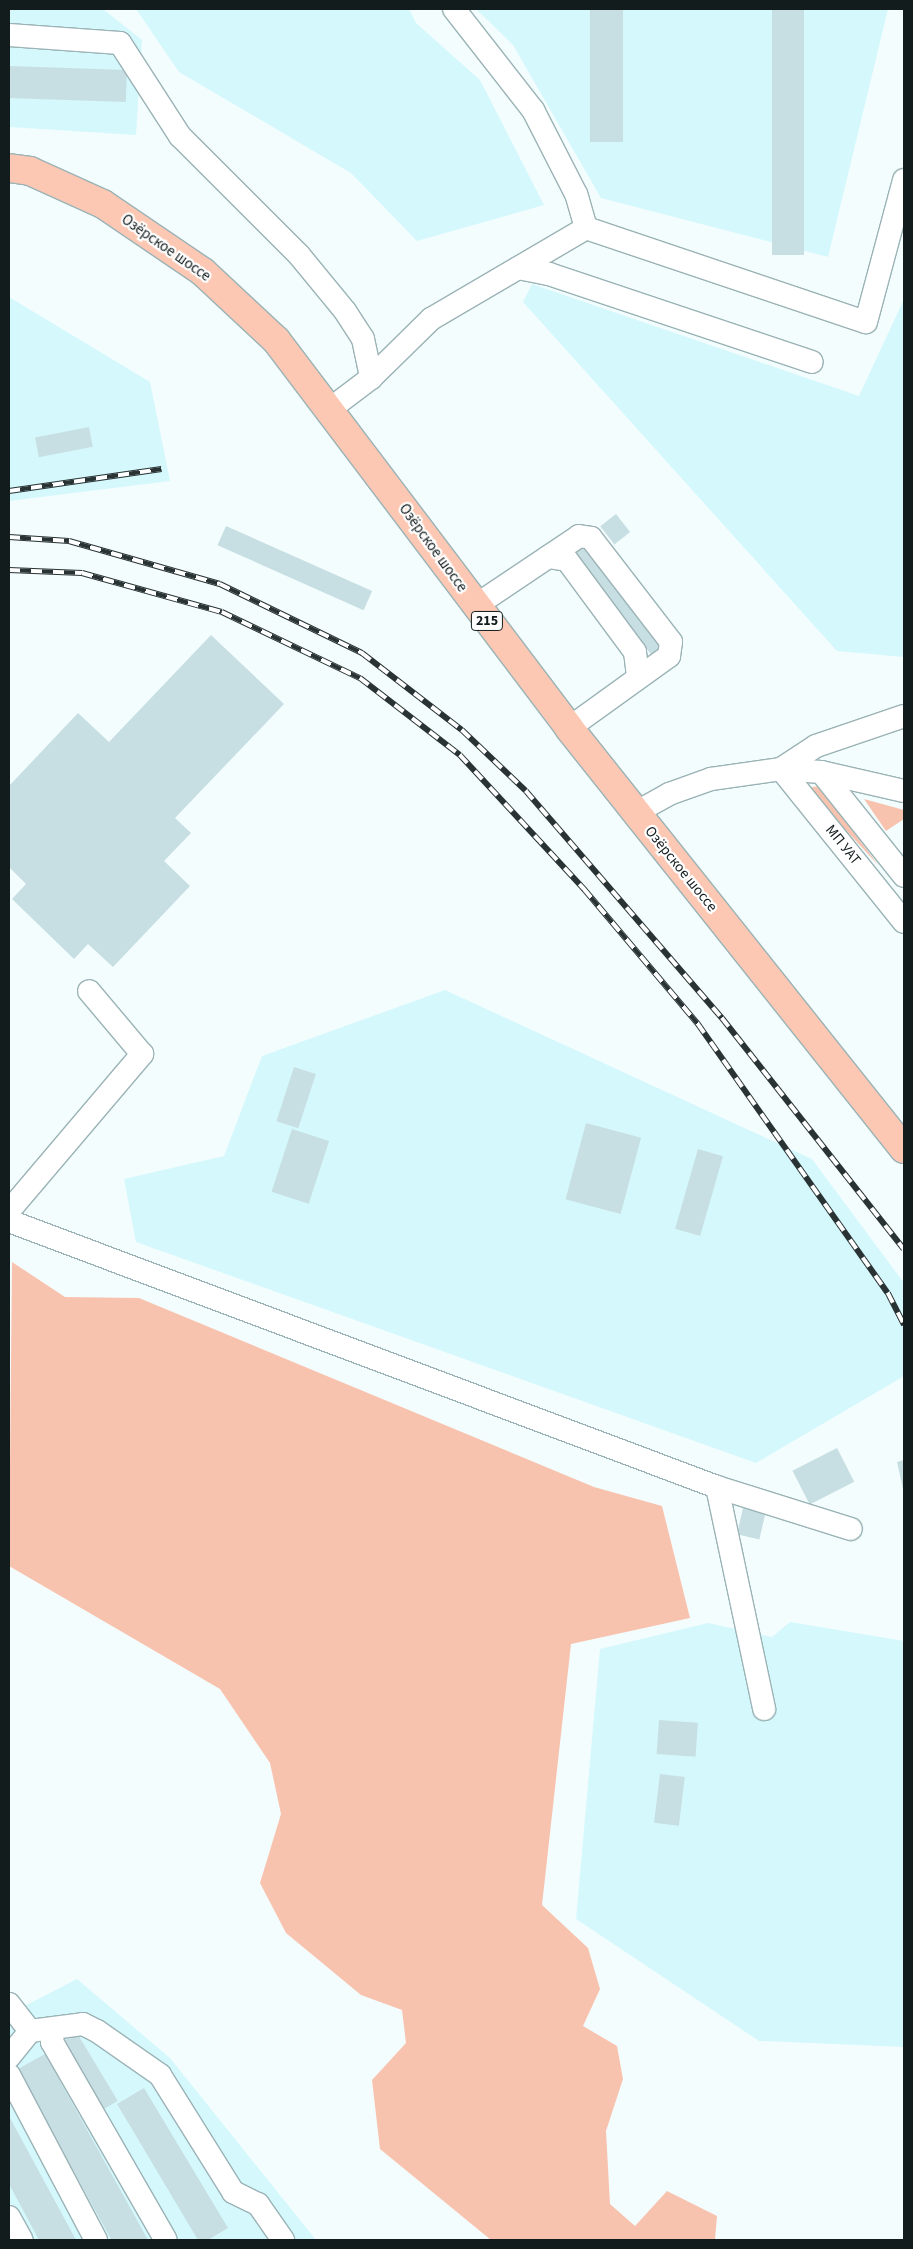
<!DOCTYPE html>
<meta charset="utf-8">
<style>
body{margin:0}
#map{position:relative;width:913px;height:2249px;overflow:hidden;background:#f3fdfe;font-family:"Source Sans 3",sans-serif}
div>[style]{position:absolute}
.built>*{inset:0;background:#d5f8fd}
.green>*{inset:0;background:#f8c3ae}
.building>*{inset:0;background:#c7dfe3;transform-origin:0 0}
.roads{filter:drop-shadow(1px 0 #9bb3b6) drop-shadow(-1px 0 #9bb3b6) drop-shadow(0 1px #9bb3b6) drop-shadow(0 -1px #9bb3b6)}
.minor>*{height:22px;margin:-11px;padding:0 11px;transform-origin:11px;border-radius:11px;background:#fff}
.major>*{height:28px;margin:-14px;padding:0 14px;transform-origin:14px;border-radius:14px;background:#fcc8b3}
.rail>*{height:5.5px;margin-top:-2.75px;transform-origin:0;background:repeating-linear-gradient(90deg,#fff 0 11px,#2a3334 0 22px);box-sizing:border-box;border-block:1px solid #2a3334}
span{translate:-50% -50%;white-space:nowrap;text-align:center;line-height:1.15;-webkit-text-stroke:4.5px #fff;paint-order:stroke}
.shield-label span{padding:1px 4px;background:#fff;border:1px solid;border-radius:4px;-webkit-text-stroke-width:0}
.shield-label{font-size:14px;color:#131c1d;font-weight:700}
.street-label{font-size:15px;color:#131c1d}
.frame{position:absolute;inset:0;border:10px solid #131c1d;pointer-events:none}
</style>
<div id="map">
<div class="built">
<i style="clip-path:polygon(9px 9px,103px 9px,142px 40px,136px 135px,9px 127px)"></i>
<i style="clip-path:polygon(136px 9px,409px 9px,416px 23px,480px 80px,544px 205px,417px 241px,351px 173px,179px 72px)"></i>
<i style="clip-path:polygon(476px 9px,888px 9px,828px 257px,601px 198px,513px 45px)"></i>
<i style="clip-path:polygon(532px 284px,859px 396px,904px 299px,904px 657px,837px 651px,523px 302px)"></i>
<i style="clip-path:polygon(9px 297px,150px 382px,170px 481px,9px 501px)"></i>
<i style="clip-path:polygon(445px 990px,812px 1159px,904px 1283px,904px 1376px,756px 1463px,136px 1242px,124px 1179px,224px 1156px,262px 1056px)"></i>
<i style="clip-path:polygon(790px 1622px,904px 1641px,904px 2047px,759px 2041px,576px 1919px,600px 1649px,708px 1623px,772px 1637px)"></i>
<i style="clip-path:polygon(77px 1979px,170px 2058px,316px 2240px,9px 2240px,9px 2014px)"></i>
</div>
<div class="green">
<i style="clip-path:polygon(819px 786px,879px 866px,807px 788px)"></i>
<i style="clip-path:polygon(864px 799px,904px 810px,904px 819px,886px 831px)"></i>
<i style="clip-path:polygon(12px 1262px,65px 1297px,139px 1298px,594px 1487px,662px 1506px,690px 1618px,571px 1644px,542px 1905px,588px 1948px,600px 1989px,583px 2026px,617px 2046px,623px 2079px,606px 2131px,610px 2204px,635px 2226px,667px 2191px,717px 2216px,715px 2240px,491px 2240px,380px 2149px,372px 2080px,406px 2043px,402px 2010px,361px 1995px,286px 1933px,260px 1883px,281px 1814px,270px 1763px,220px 1689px,9px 1566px)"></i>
</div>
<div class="building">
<i style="left:590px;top:9px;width:33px;height:133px"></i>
<i style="left:772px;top:9px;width:32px;height:246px"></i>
<i style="left:9px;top:66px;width:118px;height:32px;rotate:2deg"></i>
<i style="left:89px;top:427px;width:20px;height:55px;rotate:79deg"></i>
<i style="left:616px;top:514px;width:23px;height:20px;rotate:52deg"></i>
<i style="left:226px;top:526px;width:160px;height:21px;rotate:24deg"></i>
<i style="left:582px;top:540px;width:133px;height:16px;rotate:52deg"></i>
<i style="clip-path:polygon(211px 635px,284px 704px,175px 818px,191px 833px,164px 861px,190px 886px,113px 967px,88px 944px,74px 959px,12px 899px,26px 884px,9px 867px,9px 786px,78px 713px,109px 742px)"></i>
<i style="left:294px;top:1067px;width:23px;height:57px;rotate:18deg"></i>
<i style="left:586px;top:1123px;width:57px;height:79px;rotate:15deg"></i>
<i style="left:292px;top:1129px;width:39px;height:66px;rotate:18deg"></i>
<i style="left:698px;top:1149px;width:26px;height:83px;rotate:16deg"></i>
<i style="left:837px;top:1448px;width:38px;height:50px;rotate:63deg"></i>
<i style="clip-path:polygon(904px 1460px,904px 1489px,903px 1489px,897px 1462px)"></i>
<i style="left:743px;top:1508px;width:23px;height:27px;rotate:13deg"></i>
<i style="left:659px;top:1720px;width:39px;height:34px;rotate:4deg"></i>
<i style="left:660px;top:1774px;width:25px;height:49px;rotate:7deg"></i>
<i style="left:77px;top:2033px;width:79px;height:18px;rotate:59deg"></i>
<i style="left:45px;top:2054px;width:214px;height:32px;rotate:61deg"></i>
<i style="clip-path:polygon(144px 2088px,228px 2228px,208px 2240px,198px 2240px,117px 2104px)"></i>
<i style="clip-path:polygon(9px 2116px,76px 2240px,39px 2240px,9px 2184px)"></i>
</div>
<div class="roads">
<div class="minor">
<i style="left:9px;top:35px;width:111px;rotate:4.1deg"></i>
<i style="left:120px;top:43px;width:111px;rotate:57.2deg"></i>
<i style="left:180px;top:136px;width:168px;rotate:45deg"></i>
<i style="left:299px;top:255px;width:72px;rotate:50.6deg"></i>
<i style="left:345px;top:311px;width:33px;rotate:57deg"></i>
<i style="left:363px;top:339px;width:40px;rotate:78deg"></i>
<i style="left:586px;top:228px;width:295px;rotate:18.6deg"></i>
<i style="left:866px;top:322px;width:147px;rotate:-75deg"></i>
<i style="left:518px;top:268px;width:32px;rotate:11deg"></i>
<i style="left:549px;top:274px;width:277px;rotate:18.5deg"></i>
<i style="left:330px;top:409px;width:51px;rotate:-37.1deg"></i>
<i style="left:371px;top:378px;width:84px;rotate:-44.5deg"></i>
<i style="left:431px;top:319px;width:180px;rotate:-30.4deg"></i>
<i style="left:586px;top:228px;width:35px;rotate:-106deg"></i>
<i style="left:576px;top:194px;width:94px;rotate:-117.1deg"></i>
<i style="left:533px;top:110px;width:128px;rotate:-128deg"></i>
<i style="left:548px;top:557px;width:19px;rotate:9deg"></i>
<i style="left:567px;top:560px;width:114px;rotate:53.5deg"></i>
<i style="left:635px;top:652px;width:26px;rotate:83deg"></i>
<i style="left:475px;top:606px;width:125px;rotate:-33.9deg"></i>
<i style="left:579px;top:536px;width:12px;rotate:9deg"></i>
<i style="left:591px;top:538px;width:131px;rotate:52.4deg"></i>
<i style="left:671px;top:642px;width:14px;rotate:98deg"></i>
<i style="left:669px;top:656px;width:123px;rotate:144.2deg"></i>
<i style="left:904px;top:716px;width:93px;rotate:161.2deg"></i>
<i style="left:816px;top:746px;width:42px;rotate:146.7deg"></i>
<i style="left:781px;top:769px;width:196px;rotate:51.2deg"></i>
<i style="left:821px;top:772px;width:133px;rotate:51.4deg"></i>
<i style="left:635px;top:813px;width:39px;rotate:-29deg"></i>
<i style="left:669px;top:794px;width:45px;rotate:-19.7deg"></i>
<i style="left:711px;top:779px;width:71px;rotate:-8.1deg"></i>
<i style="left:781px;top:769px;width:40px;rotate:4.3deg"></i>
<i style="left:821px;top:772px;width:85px;rotate:12.9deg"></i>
<i style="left:9px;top:1211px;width:206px;rotate:-49.7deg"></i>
<i style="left:142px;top:1054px;width:82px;rotate:-130.1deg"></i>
<i style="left:9px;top:1221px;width:756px;rotate:20.59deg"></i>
<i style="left:717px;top:1487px;width:227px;rotate:78deg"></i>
<i style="left:717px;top:1487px;width:140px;rotate:17.4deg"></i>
<i style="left:9px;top:2004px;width:34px;rotate:52deg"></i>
<i style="left:53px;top:2029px;width:13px;rotate:94deg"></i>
<i style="left:52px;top:2042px;width:228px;rotate:60.1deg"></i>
<i style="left:9px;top:2057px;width:33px;rotate:-51deg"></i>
<i style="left:30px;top:2031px;width:53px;rotate:-7.5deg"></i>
<i style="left:83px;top:2024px;width:16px;rotate:27deg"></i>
<i style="left:97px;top:2031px;width:77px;rotate:34.9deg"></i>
<i style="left:160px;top:2075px;width:138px;rotate:58deg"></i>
<i style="left:233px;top:2192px;width:28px;rotate:26deg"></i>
<i style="left:258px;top:2204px;width:44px;rotate:55.2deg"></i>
<i style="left:9px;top:2075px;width:187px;rotate:62.2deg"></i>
<i style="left:9px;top:2217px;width:26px;rotate:61deg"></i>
</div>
<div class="major">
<i style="left:9px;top:168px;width:21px;rotate:8deg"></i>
<i style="left:30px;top:171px;width:80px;rotate:24.3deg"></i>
<i style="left:103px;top:204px;width:121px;rotate:34.2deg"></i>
<i style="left:203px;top:272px;width:100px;rotate:43deg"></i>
<i style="left:276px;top:340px;width:486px;rotate:52.9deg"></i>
<i style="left:569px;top:728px;width:538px;rotate:51.49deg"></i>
</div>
</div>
<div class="rail">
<i style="left:9px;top:491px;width:154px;rotate:-8.2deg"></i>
<i style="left:9px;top:537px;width:60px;rotate:3.8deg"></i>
<i style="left:69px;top:541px;width:157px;rotate:15.9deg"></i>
<i style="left:220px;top:584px;width:158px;rotate:25.9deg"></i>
<i style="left:362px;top:653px;width:126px;rotate:37.6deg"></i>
<i style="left:462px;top:730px;width:88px;rotate:43.6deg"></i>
<i style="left:526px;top:791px;width:300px;rotate:49.2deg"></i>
<i style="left:722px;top:1018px;width:294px;rotate:51.8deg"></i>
<i style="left:9px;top:570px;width:73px;rotate:2.4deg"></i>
<i style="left:82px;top:573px;width:145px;rotate:15.6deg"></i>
<i style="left:222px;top:612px;width:153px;rotate:25.6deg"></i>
<i style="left:360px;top:678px;width:126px;rotate:37.6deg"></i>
<i style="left:460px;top:755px;width:183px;rotate:47.2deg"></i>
<i style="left:584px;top:889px;width:177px;rotate:49.8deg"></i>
<i style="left:698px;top:1024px;width:329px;rotate:54.8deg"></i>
<i style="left:888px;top:1293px;width:36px;rotate:63deg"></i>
</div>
<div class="shield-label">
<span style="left:487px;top:621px">215</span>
</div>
<div class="street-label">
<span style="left:166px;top:248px;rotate:35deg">Озёрское шоссе</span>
<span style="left:433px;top:548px;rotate:54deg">Озёрское шоссе</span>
<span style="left:843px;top:845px;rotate:51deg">МП УАТ</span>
<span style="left:681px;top:869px;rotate:51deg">Озёрское шоссе</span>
</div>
<div class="frame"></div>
</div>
